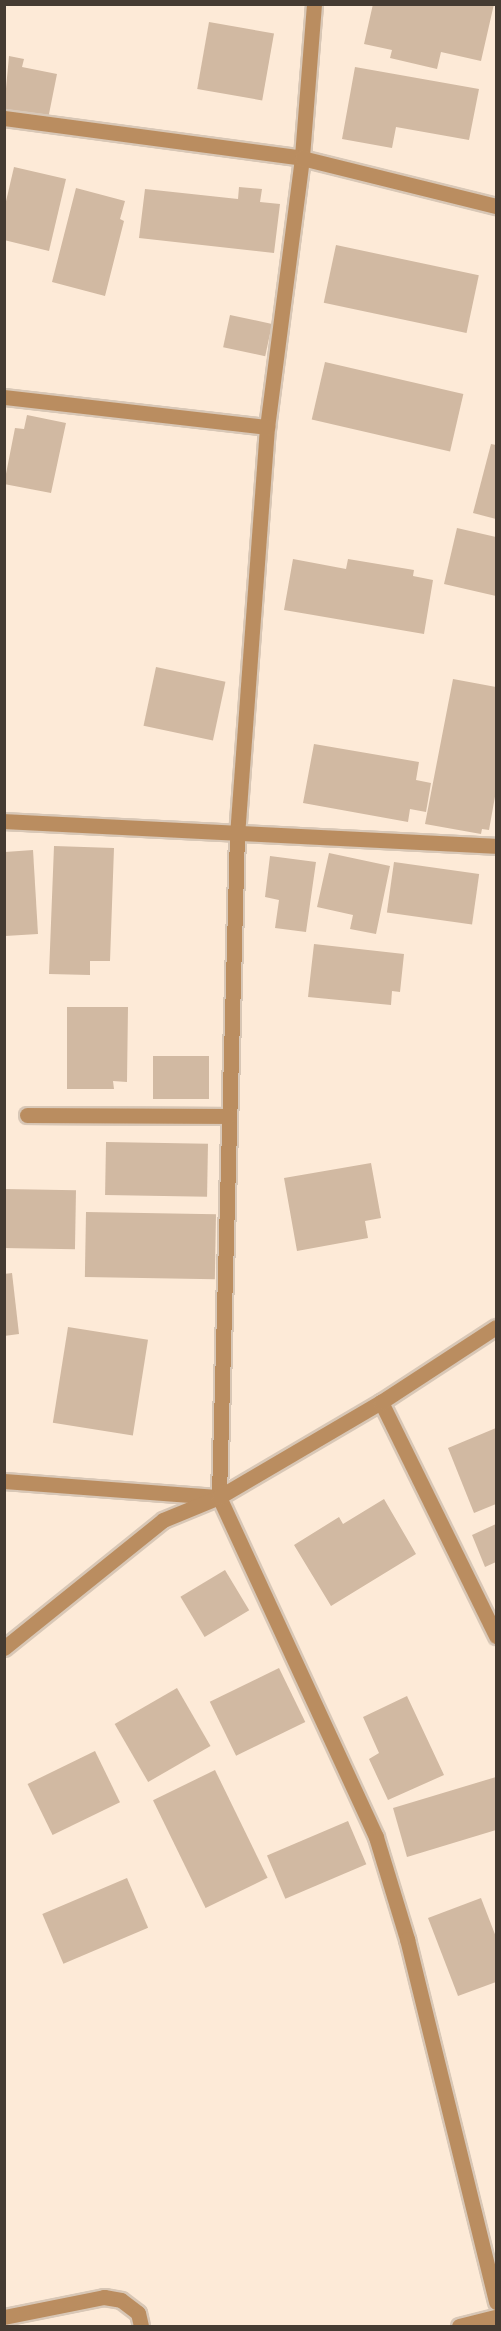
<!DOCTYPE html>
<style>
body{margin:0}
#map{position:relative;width:501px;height:2331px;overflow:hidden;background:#fdead7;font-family:Arial,sans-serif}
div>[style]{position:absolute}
.building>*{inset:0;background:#d1b9a2;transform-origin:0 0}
.roads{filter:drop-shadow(2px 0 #d8c7b6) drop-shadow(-2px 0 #d8c7b6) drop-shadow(0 2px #d8c7b6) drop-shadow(0 -2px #d8c7b6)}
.minor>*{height:15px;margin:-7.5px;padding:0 7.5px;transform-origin:7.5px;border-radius:7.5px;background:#ba8d60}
span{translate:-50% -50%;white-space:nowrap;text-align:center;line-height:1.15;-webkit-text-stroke:4.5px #fffaf5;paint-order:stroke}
.frame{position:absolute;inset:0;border:6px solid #453b32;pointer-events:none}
</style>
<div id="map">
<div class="building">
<i style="clip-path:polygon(373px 4px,494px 4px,481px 61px,441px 52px,437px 69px,390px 58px,392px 50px,364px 44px)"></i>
<i style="left:209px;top:22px;width:66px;height:68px;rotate:10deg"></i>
<i style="clip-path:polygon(9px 56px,24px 59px,22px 67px,57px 74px,48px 119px,4px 110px)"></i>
<i style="clip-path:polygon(355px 67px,479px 89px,469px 140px,396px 127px,392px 148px,342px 139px)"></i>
<i style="clip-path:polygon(14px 167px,66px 179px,49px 251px,4px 240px,4px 210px)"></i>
<i style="clip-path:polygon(239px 187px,262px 189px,260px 202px,280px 204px,274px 253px,139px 238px,145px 189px,238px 199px)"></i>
<i style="clip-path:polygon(76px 188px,125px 201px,120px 219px,124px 221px,105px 296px,52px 282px)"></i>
<i style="left:336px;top:245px;width:146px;height:59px;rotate:12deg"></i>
<i style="left:230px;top:315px;width:43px;height:33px;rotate:12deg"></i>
<i style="left:325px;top:362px;width:142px;height:59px;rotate:13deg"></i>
<i style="clip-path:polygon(27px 415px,66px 423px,51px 493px,4px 484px,15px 428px,24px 429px)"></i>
<i style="clip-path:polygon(491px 444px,496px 445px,496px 519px,473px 513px)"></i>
<i style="clip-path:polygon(457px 528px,496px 537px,496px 596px,444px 584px)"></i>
<i style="clip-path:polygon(293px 559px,346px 569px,348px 559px,414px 570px,413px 576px,433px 580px,424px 634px,284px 610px)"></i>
<i style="left:156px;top:667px;width:71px;height:60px;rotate:12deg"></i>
<i style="clip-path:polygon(453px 679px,496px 687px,496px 791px,489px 830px,482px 829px,481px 834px,425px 824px)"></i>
<i style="clip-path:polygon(314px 744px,419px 762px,416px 780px,431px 783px,426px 812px,410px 809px,408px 822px,303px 803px)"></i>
<i style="clip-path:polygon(54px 846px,114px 848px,110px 961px,90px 961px,90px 975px,49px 974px)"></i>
<i style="clip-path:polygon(33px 850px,38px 934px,5px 936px,5px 852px)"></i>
<i style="clip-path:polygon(329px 853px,390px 866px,376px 934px,350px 929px,353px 915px,317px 907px)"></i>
<i style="clip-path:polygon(270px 856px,316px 862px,306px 932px,275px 928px,279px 900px,265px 897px)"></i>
<i style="left:394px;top:862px;width:86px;height:51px;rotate:8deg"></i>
<i style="clip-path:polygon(314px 944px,404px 954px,400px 992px,392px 991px,391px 1005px,308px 997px)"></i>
<i style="clip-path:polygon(67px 1007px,128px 1007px,127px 1082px,113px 1081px,114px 1089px,67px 1089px)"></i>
<i style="left:209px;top:1056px;width:43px;height:56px;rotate:90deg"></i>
<i style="left:106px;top:1142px;width:102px;height:53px;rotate:1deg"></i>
<i style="clip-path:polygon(371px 1163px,381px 1218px,365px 1221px,368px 1238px,297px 1251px,284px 1178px)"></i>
<i style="left:4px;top:1189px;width:72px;height:59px;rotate:1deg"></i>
<i style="left:86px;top:1212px;width:130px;height:65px;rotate:1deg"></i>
<i style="clip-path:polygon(12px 1273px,19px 1334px,4px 1336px,4px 1274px)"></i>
<i style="left:68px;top:1327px;width:81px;height:97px;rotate:9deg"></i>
<i style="clip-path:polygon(496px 1428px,496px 1504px,474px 1513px,448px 1448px)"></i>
<i style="clip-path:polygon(384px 1499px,416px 1554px,331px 1606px,294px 1545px,339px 1517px,343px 1524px)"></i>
<i style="clip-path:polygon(496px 1524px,496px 1562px,485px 1567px,472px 1535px)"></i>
<i style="left:225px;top:1570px;width:47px;height:52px;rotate:59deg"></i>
<i style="left:279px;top:1668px;width:60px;height:77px;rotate:64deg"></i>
<i style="left:177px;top:1688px;width:67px;height:72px;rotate:60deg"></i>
<i style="clip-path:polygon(407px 1696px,444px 1775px,388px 1800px,369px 1759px,379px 1753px,363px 1717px)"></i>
<i style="left:95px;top:1751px;width:57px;height:75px;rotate:64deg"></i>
<i style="left:215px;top:1770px;width:120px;height:69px;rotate:64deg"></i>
<i style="clip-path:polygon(496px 1777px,496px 1830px,407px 1857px,393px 1808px)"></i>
<i style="left:348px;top:1821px;width:47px;height:88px;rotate:67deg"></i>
<i style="left:127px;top:1878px;width:54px;height:92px;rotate:67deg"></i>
<i style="clip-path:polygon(481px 1898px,496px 1937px,496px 1982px,458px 1996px,428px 1918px)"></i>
</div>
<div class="roads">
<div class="minor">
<i style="left:314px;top:4px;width:154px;rotate:94.5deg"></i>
<i style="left:302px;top:158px;width:271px;rotate:97.4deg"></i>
<i style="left:267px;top:427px;width:408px;rotate:94.2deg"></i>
<i style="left:237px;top:834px;width:663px;rotate:91.56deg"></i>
<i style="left:219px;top:1497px;width:374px;rotate:65.2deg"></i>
<i style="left:376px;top:1837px;width:107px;rotate:73.1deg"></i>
<i style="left:407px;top:1939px;width:374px;rotate:76.2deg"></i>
<i style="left:4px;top:118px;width:301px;rotate:7.6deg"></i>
<i style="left:302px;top:158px;width:200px;rotate:13.9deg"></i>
<i style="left:4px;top:397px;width:265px;rotate:6.5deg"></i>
<i style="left:4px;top:821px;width:493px;rotate:2.9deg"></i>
<i style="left:27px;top:1115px;width:201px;rotate:0.3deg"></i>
<i style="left:381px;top:1402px;width:261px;rotate:63.8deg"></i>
<i style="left:4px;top:1481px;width:213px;rotate:4.3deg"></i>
<i style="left:4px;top:1648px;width:204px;rotate:-38.8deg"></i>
<i style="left:163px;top:1520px;width:61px;rotate:-22.3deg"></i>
<i style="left:219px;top:1497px;width:188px;rotate:-30.4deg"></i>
<i style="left:381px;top:1402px;width:137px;rotate:-33.1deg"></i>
<i style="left:4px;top:2317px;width:102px;rotate:-11.3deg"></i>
<i style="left:104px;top:2297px;width:17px;rotate:10deg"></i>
<i style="left:121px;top:2300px;width:21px;rotate:37deg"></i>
<i style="left:138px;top:2313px;width:13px;rotate:77deg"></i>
<i style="left:459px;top:2326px;width:38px;rotate:-14deg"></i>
</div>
</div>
<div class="frame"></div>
</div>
